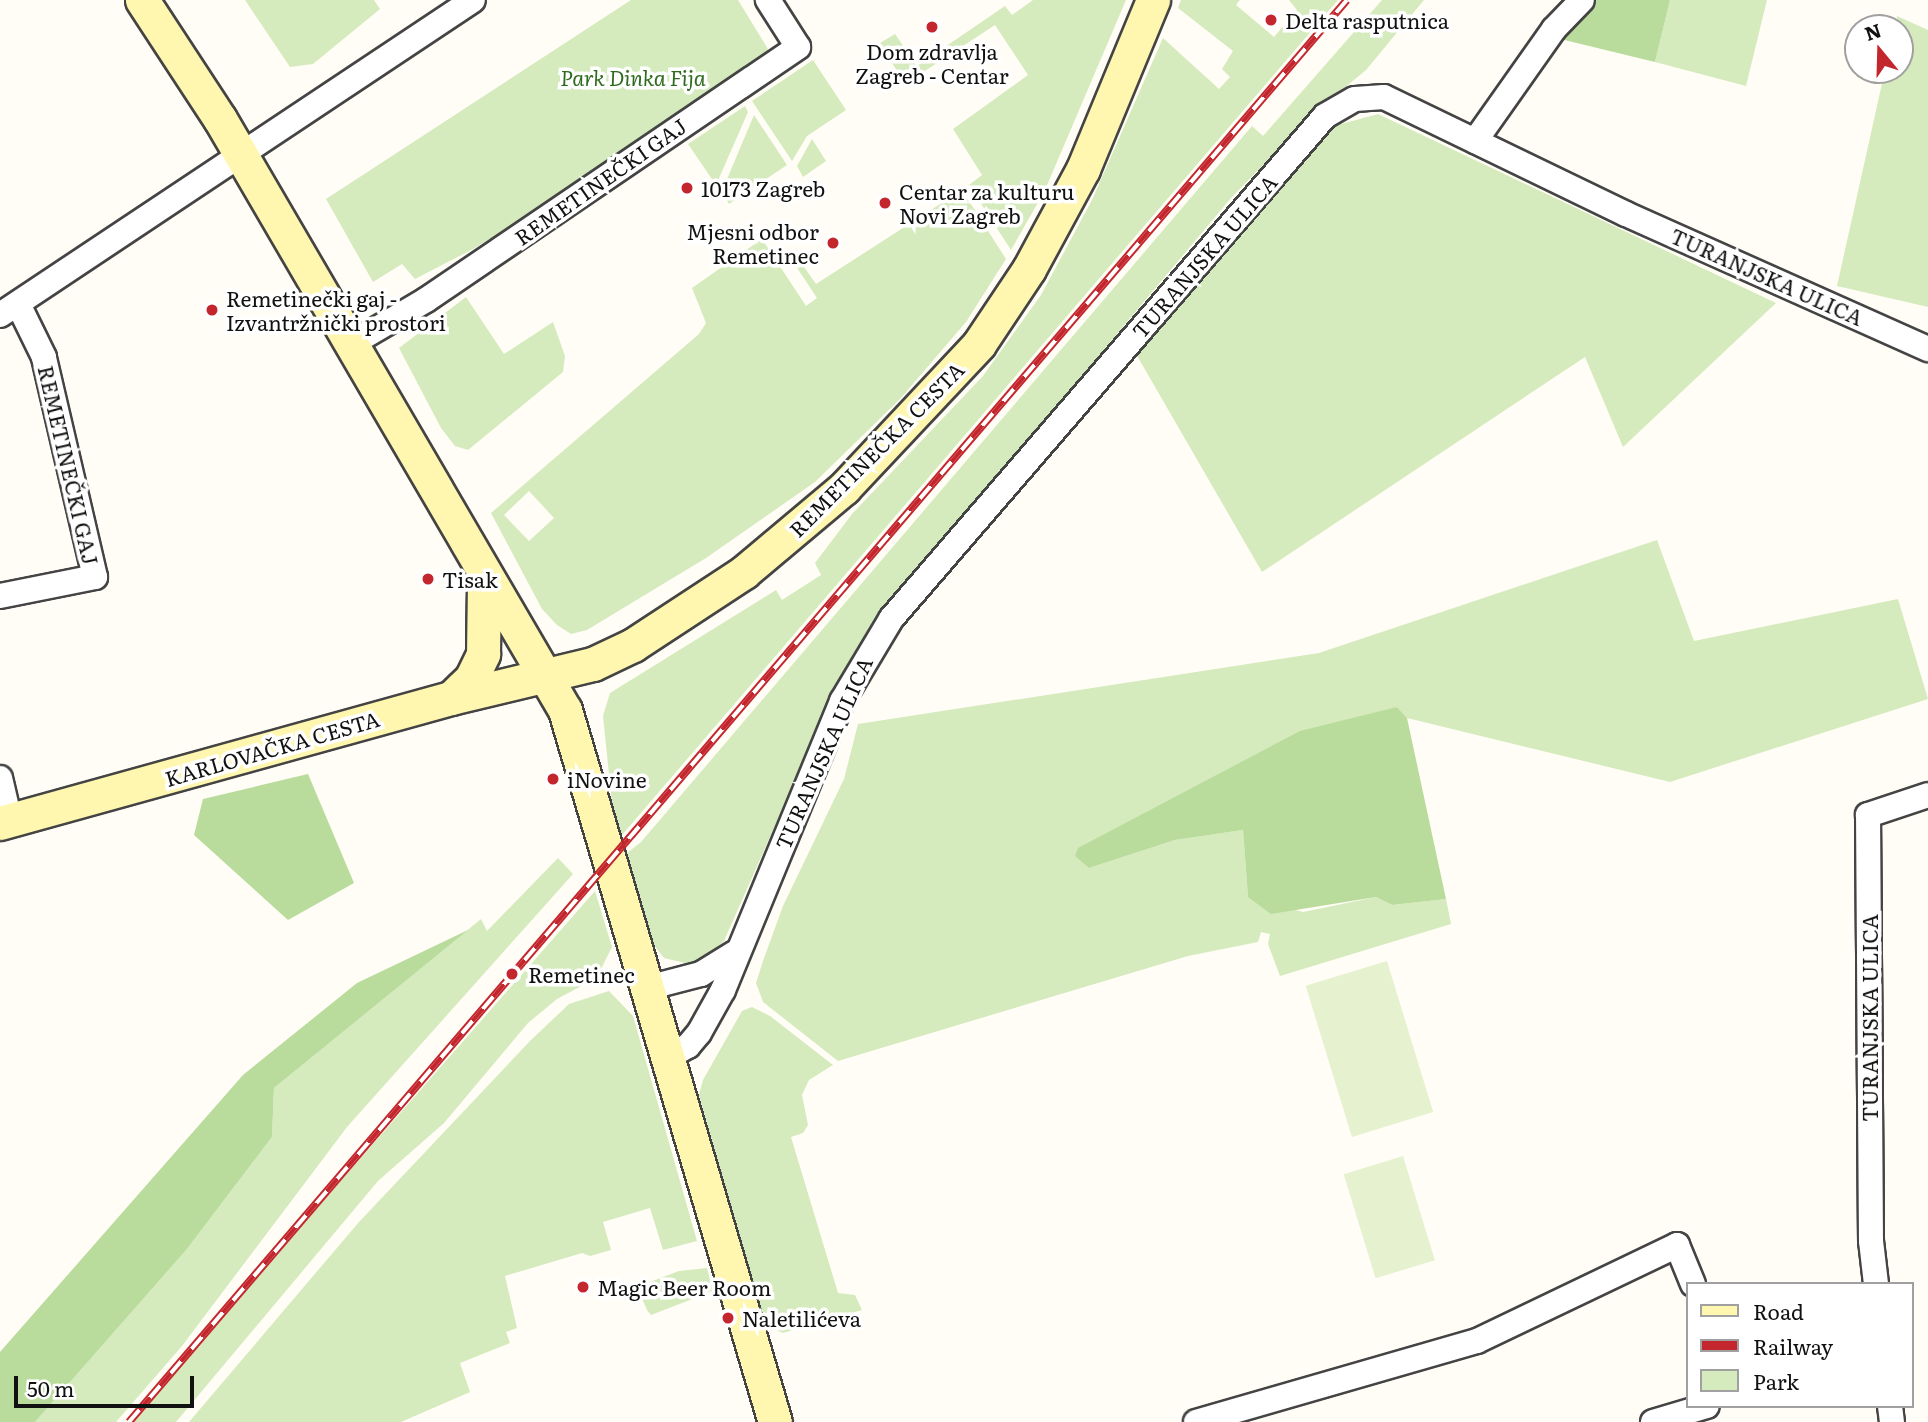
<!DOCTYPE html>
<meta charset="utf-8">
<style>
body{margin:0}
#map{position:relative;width:1928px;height:1422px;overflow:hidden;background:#fffdf5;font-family:Literata,serif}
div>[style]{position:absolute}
.green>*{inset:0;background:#d5ebbd}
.forest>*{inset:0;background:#b9dc9c}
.pitch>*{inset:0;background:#e6f2cf;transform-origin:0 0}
.roads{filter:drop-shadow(2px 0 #444) drop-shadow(-2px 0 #444) drop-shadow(0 2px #444) drop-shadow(0 -2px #444)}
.street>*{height:24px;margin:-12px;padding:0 12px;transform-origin:12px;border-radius:12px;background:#fff}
.secondary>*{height:33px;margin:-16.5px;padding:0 16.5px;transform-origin:16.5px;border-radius:16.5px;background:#fff6b0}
.rail>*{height:8px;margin-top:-4px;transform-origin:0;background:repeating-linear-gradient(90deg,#fff 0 16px,#c4262e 0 32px);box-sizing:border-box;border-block:2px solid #c4262e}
.dots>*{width:19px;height:19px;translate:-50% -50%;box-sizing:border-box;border:4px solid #fff;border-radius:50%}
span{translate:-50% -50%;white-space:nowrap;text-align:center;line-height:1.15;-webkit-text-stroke:7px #fff;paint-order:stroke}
.poi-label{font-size:21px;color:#111}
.left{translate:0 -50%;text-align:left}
.right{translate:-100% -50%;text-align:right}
.park-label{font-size:21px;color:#2f6b1f;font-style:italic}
.street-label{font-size:21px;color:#111}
.legend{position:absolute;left:1686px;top:1282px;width:228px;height:126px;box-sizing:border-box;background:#fff;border:2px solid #a0a0a0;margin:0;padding:9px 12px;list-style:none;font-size:21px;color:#111}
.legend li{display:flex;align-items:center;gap:14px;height:35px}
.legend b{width:35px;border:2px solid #a0a0a0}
.north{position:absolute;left:1844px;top:14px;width:70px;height:70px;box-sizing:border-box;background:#fff;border:2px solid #a0a0a0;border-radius:50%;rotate:341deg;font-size:19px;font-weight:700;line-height:28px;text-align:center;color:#111}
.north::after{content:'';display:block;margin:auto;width:24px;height:32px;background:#c4262e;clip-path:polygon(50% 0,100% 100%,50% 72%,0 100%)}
.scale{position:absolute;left:14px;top:1376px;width:180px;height:32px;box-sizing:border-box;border:4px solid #111;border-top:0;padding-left:9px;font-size:21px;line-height:24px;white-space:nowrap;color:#111;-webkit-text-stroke:5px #fff;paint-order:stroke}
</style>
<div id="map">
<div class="green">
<i style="clip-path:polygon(245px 0,374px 0,380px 9px,313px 64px,290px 67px)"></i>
<i style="clip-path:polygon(631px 0,738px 0,776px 62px,675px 128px,473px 249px,415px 279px,402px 264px,373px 282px,326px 199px)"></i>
<i style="clip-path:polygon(1033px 0,1126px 0,1045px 190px,1011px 250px,969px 185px,982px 175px,953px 129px,1028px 75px,995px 25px,905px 84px,880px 43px,895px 34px,917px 66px,1005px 6px,1012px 15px)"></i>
<i style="clip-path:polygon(1181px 0,1240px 0,1236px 5px,1274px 37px,1297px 10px,1289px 0,1338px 0,616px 842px,603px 716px,610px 693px,776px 590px,782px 600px,821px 575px,815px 563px,852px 514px,983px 376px,1041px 295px,1092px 200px,1163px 38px,1219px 89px,1230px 77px,1222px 69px,1233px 51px,1178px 8px)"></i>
<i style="clip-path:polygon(1382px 0,1424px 0,1366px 70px,1315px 112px,1231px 198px,877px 620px,831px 699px,724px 941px,703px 961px,689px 964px,664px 958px,650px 940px,622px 857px,641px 842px,1252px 126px,1263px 136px)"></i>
<i style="clip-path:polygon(1670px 0,1767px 0,1746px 86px,1655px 62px)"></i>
<i style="clip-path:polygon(1897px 16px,1928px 30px,1928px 307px,1837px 286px,1885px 70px,1900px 70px)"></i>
<i style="clip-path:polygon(813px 60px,846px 110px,807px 136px,792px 161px,752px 101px)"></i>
<i style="clip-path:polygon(745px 106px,748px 112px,716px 185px,688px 144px)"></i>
<i style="clip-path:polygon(1378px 114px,1776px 303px,1623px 447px,1585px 357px,1262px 572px,1136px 354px,1334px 126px)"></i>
<i style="clip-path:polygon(754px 115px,787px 165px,729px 204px,722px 191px)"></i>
<i style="clip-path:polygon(812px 139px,826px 161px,803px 177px,797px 166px)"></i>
<i style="clip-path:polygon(evenodd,962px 190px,1006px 259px,966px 322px,900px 399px,815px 482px,706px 558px,587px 630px,571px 634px,557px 625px,542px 609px,491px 513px,699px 334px,706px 323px,692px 288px,762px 239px,806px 306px,817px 298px,788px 254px,793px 251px,816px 284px,962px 190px,529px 491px,554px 518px,529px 541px,504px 515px,529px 491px)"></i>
<i style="clip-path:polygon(466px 297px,504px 354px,553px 322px,565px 356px,563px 372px,468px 450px,455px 446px,441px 428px,399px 348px)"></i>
<i style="clip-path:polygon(1657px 540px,1694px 641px,1898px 599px,1928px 699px,1670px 782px,1407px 718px,1397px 707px,1089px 868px,1175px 840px,1243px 830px,1248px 897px,1303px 912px,1376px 897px,1392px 905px,1446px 899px,1451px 924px,1280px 976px,1268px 944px,1270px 934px,1261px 932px,1258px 942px,1188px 956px,838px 1061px,763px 1002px,756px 983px,763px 961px,783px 906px,844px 779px,858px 724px,1319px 653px)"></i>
<i style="clip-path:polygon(558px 858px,573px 874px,347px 1127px,182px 1346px,116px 1422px,35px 1422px,187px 1249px,272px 1137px,274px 1088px,481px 919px,487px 931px)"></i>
<i style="clip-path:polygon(595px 891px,612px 947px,601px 969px,604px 974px,557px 999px,528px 1023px,444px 1123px,378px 1181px,176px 1422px,129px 1422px)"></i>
<i style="clip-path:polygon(609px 991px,633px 1016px,697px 1241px,663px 1250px,650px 1208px,603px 1222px,611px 1250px,590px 1256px,582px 1253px,505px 1276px,517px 1328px,506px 1332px,510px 1343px,460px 1363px,470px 1392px,401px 1422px,189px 1422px,359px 1222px,530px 1041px,569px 1004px)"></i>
<i style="clip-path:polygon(752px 1007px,770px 1016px,833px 1065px,809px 1080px,802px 1095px,808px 1125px,803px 1133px,791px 1137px,838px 1293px,855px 1295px,862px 1310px,783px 1333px,764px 1325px,699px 1095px,703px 1080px,742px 1011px)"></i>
<i style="clip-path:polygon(707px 1268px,713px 1291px,651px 1315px,647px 1310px,637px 1287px,679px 1271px)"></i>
</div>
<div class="forest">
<i style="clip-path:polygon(1590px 0,1670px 0,1655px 62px,1552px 37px)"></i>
<i style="clip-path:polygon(1397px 707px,1407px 718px,1446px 899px,1392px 905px,1376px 897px,1271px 914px,1248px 897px,1243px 830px,1175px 840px,1089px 868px,1075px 856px,1078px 848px,1300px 731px)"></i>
<i style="clip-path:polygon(308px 774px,354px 883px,288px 920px,194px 835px,203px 799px)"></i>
<i style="clip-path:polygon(468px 930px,274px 1088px,272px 1137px,187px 1249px,35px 1422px,0 1422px,0 1352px,243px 1075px,357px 983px)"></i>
</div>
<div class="pitch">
<i style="left:1387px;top:961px;width:158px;height:85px;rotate:73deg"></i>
<i style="left:1403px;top:1156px;width:109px;height:62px;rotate:73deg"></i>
</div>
<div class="roads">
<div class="street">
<i style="left:1475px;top:141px;width:137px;rotate:-54.8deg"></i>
<i style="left:1554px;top:29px;width:40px;rotate:-46deg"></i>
<i style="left:0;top:315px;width:568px;rotate:-33.66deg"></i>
<i style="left:353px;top:343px;width:85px;rotate:-30.5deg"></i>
<i style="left:426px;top:300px;width:450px;rotate:-34.2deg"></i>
<i style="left:798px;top:47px;width:56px;rotate:-122.6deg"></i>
<i style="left:0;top:596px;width:97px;rotate:-11.3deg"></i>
<i style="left:95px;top:577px;width:226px;rotate:-103.1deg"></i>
<i style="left:44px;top:357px;width:59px;rotate:-116.1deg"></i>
<i style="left:0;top:778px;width:44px;rotate:76.9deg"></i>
<i style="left:647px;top:988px;width:56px;rotate:-14.5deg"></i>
<i style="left:701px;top:974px;width:39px;rotate:-32deg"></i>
<i style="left:668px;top:1057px;width:23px;rotate:-29deg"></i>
<i style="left:688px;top:1046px;width:17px;rotate:-50deg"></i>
<i style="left:699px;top:1033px;width:49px;rotate:-60.8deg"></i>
<i style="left:723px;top:990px;width:313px;rotate:-67.6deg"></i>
<i style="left:842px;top:701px;width:96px;rotate:-59.1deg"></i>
<i style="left:891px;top:619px;width:664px;rotate:-49.21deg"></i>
<i style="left:1325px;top:116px;width:34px;rotate:-30deg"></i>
<i style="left:1355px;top:99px;width:29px;rotate:-4deg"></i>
<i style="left:1384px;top:97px;width:269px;rotate:25.8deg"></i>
<i style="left:1626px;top:214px;width:331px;rotate:24.1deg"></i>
<i style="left:1876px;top:1284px;width:43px;rotate:-96.6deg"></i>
<i style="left:1871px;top:1241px;width:426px;rotate:-90.4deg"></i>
<i style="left:1868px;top:815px;width:63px;rotate:-18.4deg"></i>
<i style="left:1890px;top:1406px;width:16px;rotate:83deg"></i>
<i style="left:1196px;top:1422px;width:292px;rotate:-16.1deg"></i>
<i style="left:1477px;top:1341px;width:222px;rotate:-25.6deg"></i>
<i style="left:1677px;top:1245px;width:42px;rotate:67.7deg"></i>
<i style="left:1653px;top:1422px;width:56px;rotate:-16.5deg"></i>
</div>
<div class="secondary">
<i style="left:142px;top:0;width:142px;rotate:56.8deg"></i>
<i style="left:220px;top:119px;width:684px;rotate:59.73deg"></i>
<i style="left:565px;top:710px;width:742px;rotate:73.57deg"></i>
<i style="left:451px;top:698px;width:28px;rotate:-44deg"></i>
<i style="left:471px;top:679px;width:28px;rotate:-64deg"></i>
<i style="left:483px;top:654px;width:74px;rotate:-89.2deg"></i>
<i style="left:0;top:823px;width:468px;rotate:-15.5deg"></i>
<i style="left:451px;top:698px;width:146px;rotate:-13.5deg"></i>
<i style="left:593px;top:664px;width:44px;rotate:-25.4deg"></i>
<i style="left:633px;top:645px;width:133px;rotate:-33.3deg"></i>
<i style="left:744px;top:572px;width:131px;rotate:-40deg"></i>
<i style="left:844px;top:488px;width:197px;rotate:-46.8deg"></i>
<i style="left:979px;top:344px;width:90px;rotate:-56.3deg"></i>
<i style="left:1029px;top:269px;width:114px;rotate:-61.6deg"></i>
<i style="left:1083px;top:169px;width:183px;rotate:-67.5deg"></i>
</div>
</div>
<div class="rail">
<i style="left:129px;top:1422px;width:1872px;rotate:-49.42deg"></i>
</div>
<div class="dots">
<i style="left:1271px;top:20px;background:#c4262e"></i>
<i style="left:932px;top:27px;background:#c4262e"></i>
<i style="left:687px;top:188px;background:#c4262e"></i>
<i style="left:885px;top:203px;background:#c4262e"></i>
<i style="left:833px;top:243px;background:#c4262e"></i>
<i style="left:212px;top:310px;background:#c4262e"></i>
<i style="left:428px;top:579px;background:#c4262e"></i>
<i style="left:553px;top:779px;background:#c4262e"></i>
<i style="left:512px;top:974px;background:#c4262e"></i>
<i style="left:583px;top:1287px;background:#c4262e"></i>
<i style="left:728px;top:1318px;background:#c4262e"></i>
</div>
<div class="poi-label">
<span class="left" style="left:1285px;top:20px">Delta rasputnica</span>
<span style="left:932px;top:63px">Dom zdravlja<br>Zagreb - Centar</span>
<span class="left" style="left:701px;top:188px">10173 Zagreb</span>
<span class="left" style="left:899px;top:203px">Centar za kulturu<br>Novi Zagreb</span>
<span class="right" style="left:819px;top:243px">Mjesni odbor<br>Remetinec</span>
<span class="left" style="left:226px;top:310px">Remetinečki gaj -<br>Izvantržnički prostori</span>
<span class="left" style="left:442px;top:579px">Tisak</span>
<span class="left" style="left:567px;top:779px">iNovine</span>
<span class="left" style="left:528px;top:974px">Remetinec</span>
<span class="left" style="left:597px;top:1287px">Magic Beer Room</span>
<span class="left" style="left:742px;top:1318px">Naletilićeva</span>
</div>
<div class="park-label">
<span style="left:633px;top:77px">Park Dinka Fija</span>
</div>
<div class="street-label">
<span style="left:600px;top:181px;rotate:-35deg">REMETINEČKI GAJ</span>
<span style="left:1204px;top:256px;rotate:-49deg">TURANJSKA ULICA</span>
<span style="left:1767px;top:276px;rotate:24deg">TURANJSKA ULICA</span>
<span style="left:876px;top:449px;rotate:-45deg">REMETINEČKA CESTA</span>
<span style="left:69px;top:465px;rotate:77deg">REMETINEČKI GAJ</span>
<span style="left:272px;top:748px;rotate:-16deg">KARLOVAČKA CESTA</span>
<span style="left:823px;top:753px;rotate:-66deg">TURANJSKA ULICA</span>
<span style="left:1869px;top:1018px;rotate:-90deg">TURANJSKA ULICA</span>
</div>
<ul class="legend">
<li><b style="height:9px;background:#fff6b0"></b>Road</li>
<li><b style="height:9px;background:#c4262e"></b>Railway</li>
<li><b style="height:19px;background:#d5ebbd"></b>Park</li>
</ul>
<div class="north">N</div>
<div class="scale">50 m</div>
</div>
